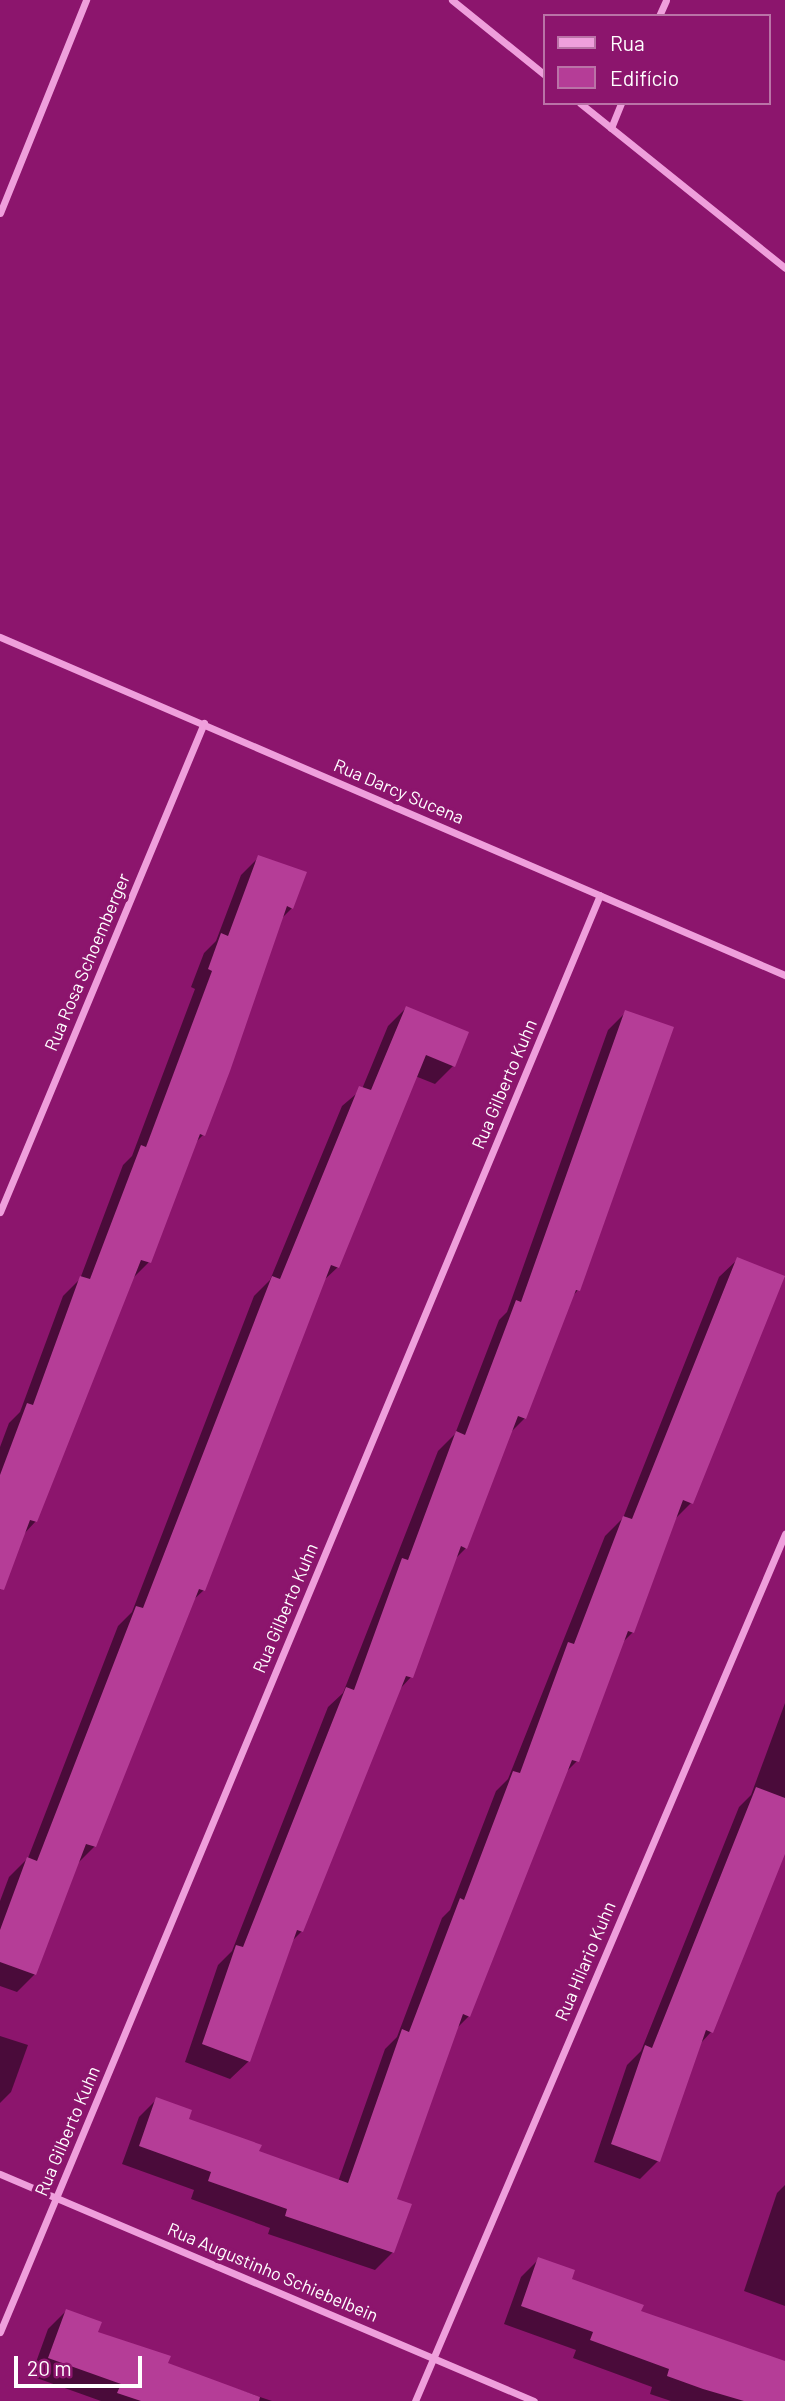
<!DOCTYPE html>
<meta charset="utf-8">
<style>
body{margin:0}
#map{position:relative;width:785px;height:2401px;overflow:hidden;background:#8c156d;font-family:Barlow,sans-serif}
div>[style]{position:absolute}
.shadow>*{inset:0;background:#0007}
.building>*{inset:0;background:#b53d97}
.minor>*{height:7px;margin:-3.5px;padding:0 3.5px;transform-origin:3.5px;border-radius:3.5px;background:#ef9fdc}
span{translate:-50% -50%;white-space:nowrap;text-align:center;line-height:1.15;-webkit-text-stroke:7px #8c156d;paint-order:stroke}
.street-label{font-size:18px;color:#fff}
.legend{position:absolute;left:543px;top:14px;width:228px;height:91px;box-sizing:border-box;background:#8c156d;border:2px solid #ba73a7;margin:0;padding:9px 12px;list-style:none;font-size:21px;color:#fff}
.legend li{display:flex;align-items:center;gap:14px;height:35px}
.legend b{width:35px;border:2px solid #ba73a7}
.scale{position:absolute;left:14px;top:2356px;width:128px;height:32px;box-sizing:border-box;border:4px solid #fff;border-top:0;padding-left:9px;font-size:21px;line-height:24px;white-space:nowrap;color:#fff;-webkit-text-stroke:5px #8c156d;paint-order:stroke}
</style>
<div id="map">
<div class="shadow">
<i style="clip-path:polygon(259px 857px,292px 908px,281px 919px,203px 1135px,194px 1144px,149px 1262px,132px 1279px,36px 1521px,22px 1536px,0 1590px,0 1447px,9px 1423px,20px 1412px,63px 1296px,80px 1279px,123px 1165px,132px 1156px,195px 989px,191px 987px,204px 953px,216px 941px,241px 875px)"></i>
<i style="clip-path:polygon(406px 1008px,453px 1066px,435px 1084px,415px 1076px,338px 1267px,322px 1282px,204px 1590px,191px 1602px,95px 1846px,76px 1865px,35px 1974px,17px 1992px,0 1986px,0 1901px,9px 1877px,28px 1858px,118px 1626px,132px 1612px,254px 1296px,270px 1280px,342px 1106px,362px 1089px,388px 1026px)"></i>
<i style="clip-path:polygon(626px 1012px,578px 1290px,571px 1298px,525px 1418px,509px 1434px,466px 1548px,455px 1559px,411px 1677px,399px 1690px,302px 1931px,291px 1942px,249px 2061px,230px 2079px,185px 2062px,218px 1965px,232px 1951px,328px 1707px,343px 1693px,438px 1451px,455px 1434px,499px 1320px,507px 1312px,608px 1030px)"></i>
<i style="clip-path:polygon(738px 1259px,691px 1503px,675px 1519px,633px 1632px,621px 1644px,577px 1761px,564px 1774px,469px 2016px,456px 2029px,395px 2200px,393px 2252px,375px 2270px,268px 2234px,270px 2228px,191px 2199px,194px 2190px,122px 2164px,139px 2117px,157px 2099px,187px 2120px,257px 2152px,338px 2182px,385px 2049px,397px 2037px,442px 1918px,450px 1910px,496px 1791px,508px 1779px,605px 1536px,623px 1518px,719px 1277px)"></i>
<i style="clip-path:polygon(785px 1703px,785px 1847px,711px 2032px,700px 2044px,658px 2161px,640px 2179px,594px 2162px,627px 2065px,641px 2051px,739px 1807px,751px 1795px)"></i>
<i style="clip-path:polygon(0 2036px,28px 2045px,11px 2092px,0 2103px)"></i>
<i style="clip-path:polygon(785px 2185px,785px 2306px,744px 2291px,777px 2193px)"></i>
<i style="clip-path:polygon(539px 2259px,569px 2280px,639px 2312px,785px 2363px,779px 2401px,671px 2401px,650px 2394px,652px 2387px,573px 2358px,576px 2350px,504px 2324px,521px 2277px)"></i>
<i style="clip-path:polygon(66px 2311px,96px 2333px,166px 2365px,272px 2401px,101px 2401px,31px 2376px,48px 2329px)"></i>
</div>
<div class="building">
<i style="clip-path:polygon(258px 855px,307px 872px,293px 909px,287px 906px,230px 1071px,205px 1136px,200px 1134px,151px 1263px,141px 1260px,37px 1522px,30px 1520px,4px 1590px,0 1589px,0 1475px,27px 1403px,33px 1405px,80px 1276px,90px 1279px,141px 1145px,146px 1147px,212px 971px,208px 969px,221px 933px,228px 936px)"></i>
<i style="clip-path:polygon(406px 1006px,469px 1032px,455px 1067px,426px 1055px,339px 1268px,331px 1265px,205px 1591px,199px 1589px,96px 1847px,86px 1844px,36px 1975px,0 1962px,0 1930px,27px 1857px,37px 1861px,136px 1606px,143px 1608px,272px 1276px,280px 1279px,359px 1086px,371px 1090px)"></i>
<i style="clip-path:polygon(625px 1010px,674px 1027px,580px 1291px,576px 1290px,526px 1419px,518px 1416px,467px 1549px,461px 1546px,413px 1678px,406px 1676px,303px 1932px,297px 1930px,250px 2062px,202px 2044px,236px 1945px,243px 1947px,346px 1687px,354px 1690px,402px 1558px,408px 1560px,456px 1431px,465px 1435px,516px 1300px,521px 1302px)"></i>
<i style="clip-path:polygon(737px 1257px,785px 1276px,693px 1504px,683px 1500px,634px 1633px,628px 1631px,579px 1762px,572px 1760px,470px 2017px,463px 2014px,397px 2199px,412px 2204px,394px 2253px,285px 2216px,287px 2209px,208px 2181px,211px 2172px,139px 2146px,156px 2097px,192px 2110px,189px 2119px,262px 2145px,259px 2151px,348px 2183px,402px 2029px,409px 2032px,460px 1898px,464px 1900px,513px 1771px,520px 1773px,568px 1642px,574px 1644px,623px 1516px,632px 1519px)"></i>
<i style="clip-path:polygon(756px 1787px,785px 1798px,785px 1854px,713px 2033px,706px 2030px,660px 2162px,611px 2144px,645px 2045px,652px 2048px)"></i>
<i style="clip-path:polygon(538px 2257px,575px 2270px,572px 2279px,644px 2305px,641px 2311px,785px 2361px,785px 2401px,744px 2401px,703px 2389px,667px 2376px,669px 2369px,590px 2340px,593px 2332px,521px 2306px)"></i>
<i style="clip-path:polygon(66px 2309px,102px 2322px,98px 2332px,171px 2356px,168px 2363px,260px 2397px,259px 2401px,141px 2401px,117px 2393px,121px 2384px,48px 2358px)"></i>
</div>
<div class="minor">
<i style="left:452px;top:0;width:119px;rotate:38.9deg"></i>
<i style="left:659px;top:16px;width:17px;rotate:-66deg"></i>
<i style="left:580px;top:103px;width:263px;rotate:38.8deg"></i>
<i style="left:611px;top:128px;width:27px;rotate:-68deg"></i>
<i style="left:0;top:213px;width:230px;rotate:-68deg"></i>
<i style="left:0;top:637px;width:855px;rotate:23.3deg"></i>
<i style="left:0;top:1212px;width:530px;rotate:-67.36deg"></i>
<i style="left:0;top:2174px;width:580px;rotate:23.03deg"></i>
<i style="left:0;top:2332px;width:1557px;rotate:-67.34deg"></i>
<i style="left:415px;top:2401px;width:943px;rotate:-66.89deg"></i>
</div>
<div class="street-label">
<span style="left:399px;top:791px;rotate:23deg">Rua Darcy Sucena</span>
<span style="left:87px;top:962px;rotate:-67deg">Rua Rosa Schoemberger</span>
<span style="left:504px;top:1084px;rotate:-67deg">Rua Gilberto Kuhn</span>
<span style="left:285px;top:1608px;rotate:-67deg">Rua Gilberto Kuhn</span>
<span style="left:585px;top:1961px;rotate:-67deg">Rua Hilario Kuhn</span>
<span style="left:67px;top:2131px;rotate:-67deg">Rua Gilberto Kuhn</span>
<span style="left:273px;top:2272px;rotate:23deg">Rua Augustinho Schiebelbein</span>
</div>
<ul class="legend">
<li><b style="height:9px;background:#ef9fdc"></b>Rua</li>
<li><b style="height:19px;background:#b53d97"></b>Edifício</li>
</ul>
<div class="scale">20 m</div>
</div>
